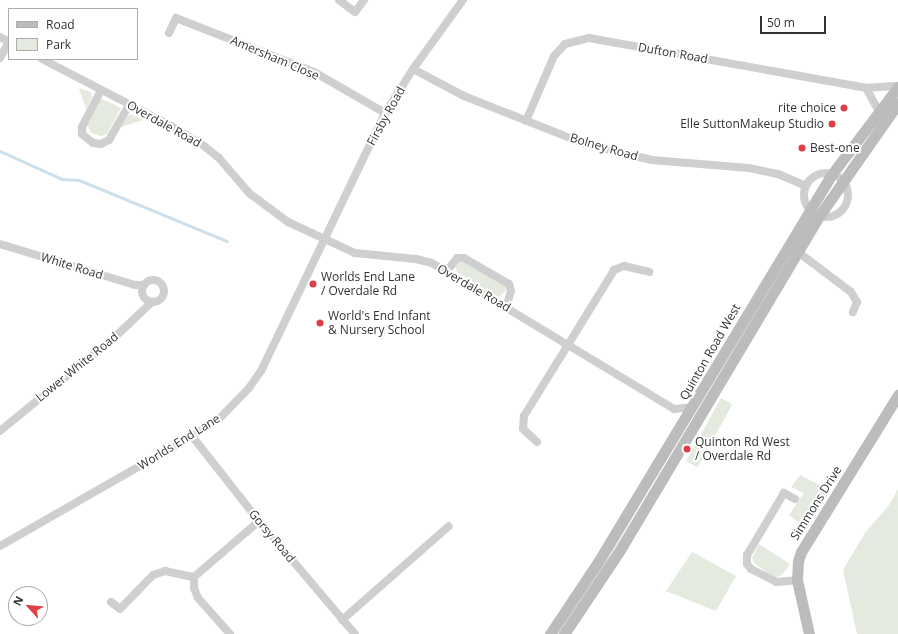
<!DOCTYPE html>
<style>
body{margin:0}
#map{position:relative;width:898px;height:634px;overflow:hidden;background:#fff;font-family:"Open Sans",sans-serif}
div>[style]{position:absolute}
.green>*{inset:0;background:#e4eade;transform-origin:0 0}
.stream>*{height:2.5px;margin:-1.25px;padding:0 1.25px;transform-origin:1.25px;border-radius:1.25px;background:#cedfec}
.street>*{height:8px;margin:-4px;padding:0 4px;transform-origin:4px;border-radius:4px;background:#cfcfcf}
.street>.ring{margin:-4px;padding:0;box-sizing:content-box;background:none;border:8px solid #cfcfcf;border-radius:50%}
.secondary>*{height:11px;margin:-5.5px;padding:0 5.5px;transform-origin:5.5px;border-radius:5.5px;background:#bcbcbc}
.dots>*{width:11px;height:11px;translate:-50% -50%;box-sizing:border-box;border:2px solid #fff;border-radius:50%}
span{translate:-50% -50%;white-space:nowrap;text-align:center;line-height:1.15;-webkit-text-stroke:4px #fff;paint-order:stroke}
.street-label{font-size:12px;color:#323232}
.poi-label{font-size:12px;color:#323232}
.right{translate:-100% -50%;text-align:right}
.left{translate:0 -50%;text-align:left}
.legend{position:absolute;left:8px;top:8px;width:130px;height:52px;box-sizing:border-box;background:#fff;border:1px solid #adadad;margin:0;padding:5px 7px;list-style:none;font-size:12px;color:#323232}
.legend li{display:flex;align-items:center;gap:8px;height:20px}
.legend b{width:20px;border:1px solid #adadad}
.north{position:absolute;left:8px;top:586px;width:40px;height:40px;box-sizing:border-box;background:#fff;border:1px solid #adadad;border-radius:50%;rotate:297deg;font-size:11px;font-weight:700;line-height:16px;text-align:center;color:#323232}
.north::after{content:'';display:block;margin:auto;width:14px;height:18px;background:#dd3f45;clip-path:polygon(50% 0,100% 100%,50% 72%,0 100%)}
.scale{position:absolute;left:760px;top:16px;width:66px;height:18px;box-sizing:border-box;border:2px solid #323232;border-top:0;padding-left:5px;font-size:12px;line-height:14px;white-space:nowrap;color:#323232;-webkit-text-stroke:3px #fff;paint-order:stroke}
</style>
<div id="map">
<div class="green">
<i style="clip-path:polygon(79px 88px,91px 92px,92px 97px,86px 109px)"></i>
<i style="clip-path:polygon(100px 98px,121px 108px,107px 134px,101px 136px,91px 133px,87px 124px)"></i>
<i style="clip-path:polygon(130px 114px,143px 120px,121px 127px,127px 117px)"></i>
<i style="clip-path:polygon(461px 261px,505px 285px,506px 291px,498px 297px,457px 272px,455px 265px)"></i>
<i style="left:721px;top:398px;width:13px;height:72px;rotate:29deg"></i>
<i style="clip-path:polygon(681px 433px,604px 567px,560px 634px,554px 634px)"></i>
<i style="clip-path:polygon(800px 475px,827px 489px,827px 496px,807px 529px,789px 515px,804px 493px,791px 487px)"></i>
<i style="clip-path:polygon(898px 489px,898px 634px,857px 634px,843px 570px,865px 533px,889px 505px)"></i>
<i style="clip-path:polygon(759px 544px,790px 564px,782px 575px,775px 578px,755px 564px,752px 558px)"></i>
<i style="clip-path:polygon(692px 552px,736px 576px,716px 611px,666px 591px)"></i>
</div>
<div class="stream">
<i style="left:0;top:151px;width:68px;rotate:24.3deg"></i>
<i style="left:62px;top:179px;width:17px;rotate:3deg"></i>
<i style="left:79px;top:180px;width:160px;rotate:22.4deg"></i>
</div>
<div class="street">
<i style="left:339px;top:0;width:20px;rotate:37deg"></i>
<i style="left:355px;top:12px;width:15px;rotate:-53deg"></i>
<i style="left:169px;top:33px;width:17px;rotate:-65deg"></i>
<i style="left:176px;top:18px;width:148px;rotate:21.4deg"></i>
<i style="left:314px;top:72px;width:82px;rotate:30deg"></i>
<i style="left:0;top:37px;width:10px;rotate:29deg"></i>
<i style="left:0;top:58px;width:18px;rotate:-61deg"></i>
<i style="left:42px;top:59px;width:145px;rotate:27.4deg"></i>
<i style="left:171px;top:126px;width:39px;rotate:31deg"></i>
<i style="left:204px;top:146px;width:19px;rotate:39deg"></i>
<i style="left:219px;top:158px;width:46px;rotate:49.4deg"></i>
<i style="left:249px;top:193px;width:49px;rotate:36.6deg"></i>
<i style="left:288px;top:222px;width:74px;rotate:24.8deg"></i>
<i style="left:355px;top:253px;width:61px;rotate:5.6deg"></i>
<i style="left:416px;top:259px;width:16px;rotate:14deg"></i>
<i style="left:432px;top:263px;width:283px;rotate:31.1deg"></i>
<i style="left:674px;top:409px;width:18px;rotate:-6deg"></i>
<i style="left:413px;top:69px;width:58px;rotate:27.9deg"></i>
<i style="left:464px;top:96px;width:130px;rotate:21.6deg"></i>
<i style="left:585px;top:144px;width:69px;rotate:13.4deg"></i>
<i style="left:652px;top:160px;width:97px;rotate:4.7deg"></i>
<i style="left:749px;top:168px;width:30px;rotate:12deg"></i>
<i style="left:778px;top:174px;width:30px;rotate:23deg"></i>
<i style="left:866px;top:88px;width:26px;rotate:61deg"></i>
<i style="left:101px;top:90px;width:42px;rotate:117.2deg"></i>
<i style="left:82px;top:127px;width:7px;rotate:90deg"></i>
<i style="left:82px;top:134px;width:14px;rotate:39deg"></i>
<i style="left:93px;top:143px;width:8px;rotate:7deg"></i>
<i style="left:101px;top:144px;width:9px;rotate:-27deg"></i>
<i style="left:109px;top:140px;width:40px;rotate:-60.3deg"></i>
<i style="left:526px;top:121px;width:71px;rotate:-66.7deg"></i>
<i style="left:554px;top:56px;width:16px;rotate:-47deg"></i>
<i style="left:565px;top:44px;width:25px;rotate:-14deg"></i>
<i style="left:589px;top:38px;width:281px;rotate:10.2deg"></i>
<i style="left:866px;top:88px;width:32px;rotate:-4deg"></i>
<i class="ring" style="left:804px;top:173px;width:36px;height:36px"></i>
<i style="left:0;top:244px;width:141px;rotate:16.9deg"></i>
<i style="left:135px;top:285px;width:9px"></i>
<i style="left:798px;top:252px;width:66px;rotate:37deg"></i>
<i style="left:851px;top:292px;width:12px;rotate:59deg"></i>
<i style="left:857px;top:302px;width:11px;rotate:112deg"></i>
<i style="left:447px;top:271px;width:16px;rotate:-52deg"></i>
<i style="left:457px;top:258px;width:7px"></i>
<i style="left:464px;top:258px;width:52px;rotate:30deg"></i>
<i style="left:509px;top:284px;width:7px;rotate:74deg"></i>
<i style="left:511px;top:291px;width:17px;rotate:107deg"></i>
<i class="ring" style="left:142px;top:280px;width:14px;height:14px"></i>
<i style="left:0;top:431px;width:150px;rotate:-39.3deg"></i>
<i style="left:116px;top:336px;width:50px;rotate:-43.4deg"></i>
<i style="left:192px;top:436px;width:108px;rotate:51.8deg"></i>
<i style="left:259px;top:521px;width:148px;rotate:49.7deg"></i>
<i style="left:537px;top:442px;width:19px;rotate:-137deg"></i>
<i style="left:523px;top:429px;width:13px;rotate:-86deg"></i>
<i style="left:524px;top:416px;width:172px;rotate:-58.3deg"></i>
<i style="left:614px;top:270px;width:11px;rotate:-22deg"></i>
<i style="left:624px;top:266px;width:26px;rotate:13deg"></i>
<i style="left:795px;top:499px;width:13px;rotate:-151deg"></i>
<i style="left:784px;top:493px;width:72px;rotate:120.8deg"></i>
<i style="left:747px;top:555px;width:9px;rotate:90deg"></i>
<i style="left:747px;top:564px;width:6px;rotate:51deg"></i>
<i style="left:751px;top:569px;width:28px;rotate:27deg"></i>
<i style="left:776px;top:582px;width:21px;rotate:-5deg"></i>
<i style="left:0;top:546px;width:221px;rotate:-29.8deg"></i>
<i style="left:192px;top:436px;width:31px;rotate:-32deg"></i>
<i style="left:218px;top:420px;width:45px;rotate:-45.9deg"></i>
<i style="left:249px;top:388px;width:21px;rotate:-55deg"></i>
<i style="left:261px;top:371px;width:286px;rotate:-64.3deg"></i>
<i style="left:385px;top:113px;width:52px;rotate:-57.5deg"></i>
<i style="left:413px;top:69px;width:85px;rotate:-54.1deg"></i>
<i style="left:111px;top:602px;width:11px;rotate:38deg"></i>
<i style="left:120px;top:609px;width:47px;rotate:-45.9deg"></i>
<i style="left:153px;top:575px;width:13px;rotate:-18deg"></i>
<i style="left:165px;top:571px;width:30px;rotate:12deg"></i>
<i style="left:342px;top:620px;width:142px;rotate:-41.3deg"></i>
<i style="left:230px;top:634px;width:48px;rotate:-131.6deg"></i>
<i style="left:198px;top:598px;width:11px;rotate:-112deg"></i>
<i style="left:194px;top:588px;width:11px;rotate:-90deg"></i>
<i style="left:194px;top:577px;width:86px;rotate:-40.7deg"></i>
</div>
<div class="secondary">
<i style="left:550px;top:634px;width:87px;rotate:-56.3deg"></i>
<i style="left:598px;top:562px;width:411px;rotate:-58.9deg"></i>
<i style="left:810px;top:210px;width:42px;rotate:-58.6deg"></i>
<i style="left:832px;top:174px;width:109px;rotate:-52.8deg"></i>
<i style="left:564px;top:634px;width:101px;rotate:-56.3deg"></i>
<i style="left:620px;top:550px;width:389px;rotate:-59.2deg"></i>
<i style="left:819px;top:216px;width:138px;rotate:-55deg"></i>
<i style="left:809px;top:634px;width:55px;rotate:-102.5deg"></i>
<i style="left:797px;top:580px;width:19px;rotate:-87deg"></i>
<i style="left:798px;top:561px;width:9px;rotate:-72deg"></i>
<i style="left:801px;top:552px;width:185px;rotate:-58.3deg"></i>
</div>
<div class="dots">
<i style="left:844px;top:108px;background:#dd3f45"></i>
<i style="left:832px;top:124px;background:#dd3f45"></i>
<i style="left:802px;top:148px;background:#dd3f45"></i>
<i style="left:313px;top:284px;background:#dd3f45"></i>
<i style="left:320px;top:323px;background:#dd3f45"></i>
<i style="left:687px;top:449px;background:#dd3f45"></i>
</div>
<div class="street-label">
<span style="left:673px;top:53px;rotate:10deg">Dufton Road</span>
<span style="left:275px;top:58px;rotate:23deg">Amersham Close</span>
<span style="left:386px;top:116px;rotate:-61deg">Firsby Road</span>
<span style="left:164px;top:124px;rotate:29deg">Overdale Road</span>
<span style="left:604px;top:147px;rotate:16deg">Bolney Road</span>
<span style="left:72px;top:266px;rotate:17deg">White Road</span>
<span style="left:474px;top:288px;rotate:30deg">Overdale Road</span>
<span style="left:710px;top:352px;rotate:-60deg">Quinton Road West</span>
<span style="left:77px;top:367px;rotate:-39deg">Lower White Road</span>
<span style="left:179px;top:442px;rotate:-32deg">Worlds End Lane</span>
<span style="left:816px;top:503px;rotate:-58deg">Simmons Drive</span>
<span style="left:272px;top:536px;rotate:50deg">Gorsy Road</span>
</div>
<div class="poi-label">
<span class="right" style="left:836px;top:108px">rite choice</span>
<span class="right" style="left:824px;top:124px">Elle SuttonMakeup Studio</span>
<span class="left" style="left:810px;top:148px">Best-one</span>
<span class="left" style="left:321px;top:284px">Worlds End Lane<br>/ Overdale Rd</span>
<span class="left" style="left:328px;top:323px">World's End Infant<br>&amp; Nursery School</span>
<span class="left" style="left:695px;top:449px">Quinton Rd West<br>/ Overdale Rd</span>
</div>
<ul class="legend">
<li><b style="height:5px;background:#bcbcbc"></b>Road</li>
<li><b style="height:11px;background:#e4eade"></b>Park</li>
</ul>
<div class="north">N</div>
<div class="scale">50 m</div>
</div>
